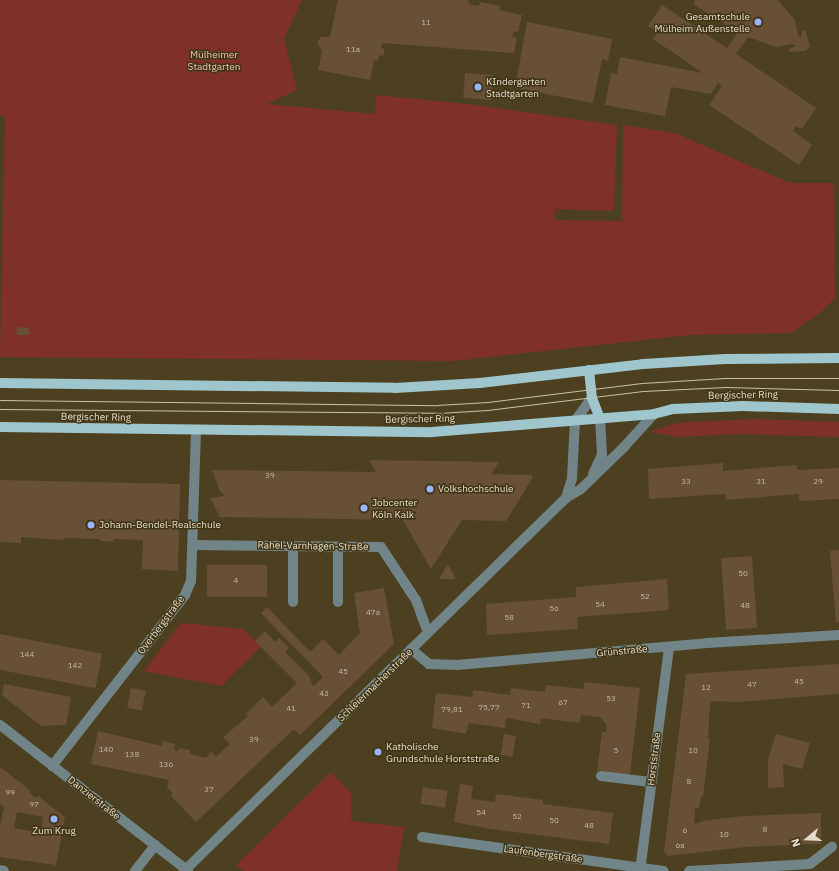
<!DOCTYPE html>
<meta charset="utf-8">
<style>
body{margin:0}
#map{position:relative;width:839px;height:871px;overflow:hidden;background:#4c4020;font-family:"IBM Plex Sans",sans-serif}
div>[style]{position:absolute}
.green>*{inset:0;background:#7f3129}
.building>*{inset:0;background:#685036;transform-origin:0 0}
.minor>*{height:10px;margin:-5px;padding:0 5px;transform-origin:5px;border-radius:5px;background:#718588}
.major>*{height:10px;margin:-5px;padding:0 5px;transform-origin:5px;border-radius:5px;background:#9fc6cd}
.tram>*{height:1px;margin:-0.5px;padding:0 0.5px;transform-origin:0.5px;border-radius:0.5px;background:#c9c1ad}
.dots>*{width:11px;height:11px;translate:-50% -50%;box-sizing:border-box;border:2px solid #413516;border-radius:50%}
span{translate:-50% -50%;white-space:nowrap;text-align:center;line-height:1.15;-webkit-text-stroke:3px #413516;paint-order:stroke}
.number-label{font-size:8px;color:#c5baa6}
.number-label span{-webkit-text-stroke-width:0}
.poi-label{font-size:10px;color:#e4ddcb}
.right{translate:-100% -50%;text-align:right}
.left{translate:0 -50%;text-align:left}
.park-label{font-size:10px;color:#f2c1b9}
.street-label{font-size:10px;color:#e4ddcb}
.north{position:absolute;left:787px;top:819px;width:40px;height:40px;-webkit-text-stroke:3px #413516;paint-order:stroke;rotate:251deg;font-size:11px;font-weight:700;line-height:16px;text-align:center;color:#e4ddcb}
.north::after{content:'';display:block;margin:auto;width:14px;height:18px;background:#e4ddcb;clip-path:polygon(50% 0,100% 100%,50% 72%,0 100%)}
</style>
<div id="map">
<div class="green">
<i style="clip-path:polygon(0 0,302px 0,284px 39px,297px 90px,267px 104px,375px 114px,376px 95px,468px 104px,617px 125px,614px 211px,555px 209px,555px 220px,625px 221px,622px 218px,623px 125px,675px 133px,790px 183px,834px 183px,835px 298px,820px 313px,791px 333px,690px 335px,453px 361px,0 357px,5px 116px,0 115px)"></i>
<i style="clip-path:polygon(754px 419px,839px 422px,839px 437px,739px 434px,677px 437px,650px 432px,676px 423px)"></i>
<i style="clip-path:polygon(181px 623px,244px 629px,261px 647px,221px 686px,144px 671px)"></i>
<i style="clip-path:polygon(331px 772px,351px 793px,351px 821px,404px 827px,397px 871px,244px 871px,236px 865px)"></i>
</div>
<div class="building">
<i style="clip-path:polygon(338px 0,468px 0,469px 4px,479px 6px,480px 2px,500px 6px,499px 10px,522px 15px,518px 32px,514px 31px,512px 37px,517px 38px,514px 53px,382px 43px,381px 48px,385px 49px,383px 56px,379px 55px,378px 61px,374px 60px,370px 80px,318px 70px,322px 51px,317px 42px,321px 37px,330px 37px)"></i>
<i style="clip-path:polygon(695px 0,778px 0,795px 20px,798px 36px,801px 38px,802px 31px,805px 30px,810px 46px,806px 51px,789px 52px,789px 49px,796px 46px,793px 44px,776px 47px,748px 37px,736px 54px,816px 108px,802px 129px,796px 126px,793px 131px,812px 145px,799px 165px,709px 105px,722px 86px,718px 83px,711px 94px,671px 87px,665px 116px,605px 105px,611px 73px,617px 74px,620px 57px,703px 73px,653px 39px,658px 32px,648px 26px,662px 5px,727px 48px,738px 32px,693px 4px)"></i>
<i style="clip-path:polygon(527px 22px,612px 39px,608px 61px,602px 59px,593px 103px,515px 88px)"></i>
<i style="left:465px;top:73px;width:28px;height:25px;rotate:4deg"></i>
<i style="clip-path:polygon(17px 327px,29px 328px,29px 335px,16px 335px)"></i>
<i style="clip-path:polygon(369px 460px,499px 462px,491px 474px,531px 475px,533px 477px,506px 521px,462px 520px,431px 569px,403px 520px,220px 517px,210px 498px,225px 496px,220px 491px,212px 470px,376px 472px)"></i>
<i style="clip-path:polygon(723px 463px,723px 471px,797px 465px,797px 470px,839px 468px,839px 499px,799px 501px,799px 494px,726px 500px,725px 494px,649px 499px,648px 469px)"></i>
<i style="clip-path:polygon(0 480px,180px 484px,178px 571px,142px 569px,143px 540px,114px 539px,114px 542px,101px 541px,100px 539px,64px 538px,63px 540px,21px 537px,21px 543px,0 542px)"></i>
<i style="clip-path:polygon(839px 550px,839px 622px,836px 622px,830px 551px)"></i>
<i style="left:752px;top:556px;width:72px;height:31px;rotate:86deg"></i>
<i style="clip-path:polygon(448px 564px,456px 579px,439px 579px)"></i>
<i style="left:207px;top:565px;width:60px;height:32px"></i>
<i style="clip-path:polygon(667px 579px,669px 610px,577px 617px,578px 629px,487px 635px,486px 604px,576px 597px,576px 587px)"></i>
<i style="clip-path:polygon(384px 588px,394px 644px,300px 735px,294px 729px,196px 822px,171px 796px,173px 794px,167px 787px,169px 780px,91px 764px,98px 731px,162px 746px,163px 741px,175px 744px,174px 750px,178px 751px,179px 748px,190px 750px,190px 754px,206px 758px,211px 752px,216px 757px,230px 744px,223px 737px,248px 716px,246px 714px,263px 697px,272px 707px,297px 683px,255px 641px,265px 631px,275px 642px,279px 638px,289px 648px,285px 652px,309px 676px,313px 687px,323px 677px,261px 613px,267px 607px,310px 652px,323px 639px,339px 655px,360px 633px,354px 593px)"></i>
<i style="left:0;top:634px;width:104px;height:35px;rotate:11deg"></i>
<i style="clip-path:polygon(839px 664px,839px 694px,738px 702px,712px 701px,710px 704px,708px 738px,710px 738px,703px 797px,701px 797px,699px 808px,695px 808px,694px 822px,696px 824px,703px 821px,743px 816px,821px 813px,821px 844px,745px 847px,668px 856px,664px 851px,686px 674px)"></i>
<i style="clip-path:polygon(584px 682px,640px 688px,630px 775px,597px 770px,602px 732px,606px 732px,607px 725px,600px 717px,581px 715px,580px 723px,541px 718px,540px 724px,506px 718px,505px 728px,469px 723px,466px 734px,432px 728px,436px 693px,472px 697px,473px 690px,510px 695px,511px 688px,545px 692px,546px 685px,584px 689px)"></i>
<i style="clip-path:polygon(4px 684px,71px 697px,66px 725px,41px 726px,2px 695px)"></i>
<i style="left:131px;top:688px;width:15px;height:20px;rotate:11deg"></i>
<i style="left:504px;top:734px;width:12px;height:21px;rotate:9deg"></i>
<i style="clip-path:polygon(776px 734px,810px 743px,802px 769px,783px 764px,784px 787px,768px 788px,768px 759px)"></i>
<i style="clip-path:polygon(evenodd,0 767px,31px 791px,29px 793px,36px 798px,38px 796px,65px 817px,56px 865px,0 857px,0 826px,4px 807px,0 803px,0 767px,17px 812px,43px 817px,41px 833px,14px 828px,17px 812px)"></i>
<i style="clip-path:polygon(460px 784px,473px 786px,471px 799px,495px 802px,496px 794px,543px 800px,543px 804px,613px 813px,609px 844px,491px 829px,454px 822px)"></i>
<i style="left:423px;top:787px;width:25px;height:17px;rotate:9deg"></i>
</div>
<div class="minor">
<i style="left:593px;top:474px;width:21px;rotate:-65deg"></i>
<i style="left:602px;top:455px;width:36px;rotate:-93deg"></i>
<i style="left:566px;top:498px;width:21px;rotate:-73deg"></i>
<i style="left:572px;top:478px;width:57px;rotate:-87deg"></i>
<i style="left:575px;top:421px;width:29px;rotate:-54deg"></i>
<i style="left:194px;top:545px;width:187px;rotate:0.6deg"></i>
<i style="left:381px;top:547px;width:64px;rotate:56.6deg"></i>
<i style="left:416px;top:600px;width:35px;rotate:70deg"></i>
<i style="left:293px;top:546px;width:56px;rotate:90deg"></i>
<i style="left:338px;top:602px;width:55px;rotate:-90deg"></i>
<i style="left:411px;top:649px;width:23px;rotate:40deg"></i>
<i style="left:429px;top:664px;width:28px;rotate:2deg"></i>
<i style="left:457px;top:665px;width:251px;rotate:-5deg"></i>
<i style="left:707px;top:643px;width:132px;rotate:-3.5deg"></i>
<i style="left:0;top:725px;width:238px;rotate:37.8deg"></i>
<i style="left:52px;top:766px;width:217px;rotate:-52.1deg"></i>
<i style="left:185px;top:595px;width:15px;rotate:-67deg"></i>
<i style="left:191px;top:581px;width:150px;rotate:-88.1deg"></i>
<i style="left:601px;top:776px;width:50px;rotate:6.8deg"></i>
<i style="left:422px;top:837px;width:244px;rotate:8deg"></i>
<i style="left:0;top:870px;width:4px;rotate:14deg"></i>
<i style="left:135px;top:871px;width:33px;rotate:-52deg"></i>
<i style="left:184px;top:871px;width:534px;rotate:-44.32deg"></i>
<i style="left:566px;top:498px;width:17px;rotate:-31deg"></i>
<i style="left:581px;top:489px;width:60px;rotate:-44.3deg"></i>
<i style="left:624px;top:447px;width:45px;rotate:-47.7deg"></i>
<i style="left:640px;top:871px;width:226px;rotate:-82.6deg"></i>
<i style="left:689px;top:871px;width:121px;rotate:-3.3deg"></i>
<i style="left:810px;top:864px;width:28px;rotate:-38deg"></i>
</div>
<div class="major">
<i style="left:589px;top:370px;width:28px;rotate:84deg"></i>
<i style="left:592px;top:398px;width:22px;rotate:69deg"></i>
<i style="left:0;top:383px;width:395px;rotate:0.7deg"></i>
<i style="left:395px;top:388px;width:85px;rotate:-3.4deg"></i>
<i style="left:480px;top:383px;width:164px;rotate:-6.6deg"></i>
<i style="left:643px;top:364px;width:82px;rotate:-3.5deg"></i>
<i style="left:725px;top:359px;width:114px;rotate:-0.5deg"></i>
<i style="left:0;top:427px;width:432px;rotate:0.7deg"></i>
<i style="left:432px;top:432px;width:223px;rotate:-4.6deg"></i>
<i style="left:654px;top:414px;width:20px;rotate:-15deg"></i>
<i style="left:673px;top:409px;width:70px;rotate:-2.5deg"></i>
<i style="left:743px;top:406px;width:96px;rotate:1.8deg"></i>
</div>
<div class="tram">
<i style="left:0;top:400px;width:437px;rotate:0.7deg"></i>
<i style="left:437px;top:405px;width:51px;rotate:-3.4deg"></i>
<i style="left:488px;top:402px;width:155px;rotate:-7deg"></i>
<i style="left:642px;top:383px;width:83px;rotate:-3.4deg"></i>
<i style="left:725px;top:378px;width:114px"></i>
<i style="left:0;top:409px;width:438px;rotate:0.5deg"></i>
<i style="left:438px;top:413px;width:50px;rotate:-3.4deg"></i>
<i style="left:488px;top:410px;width:156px;rotate:-7deg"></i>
<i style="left:643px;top:391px;width:82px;rotate:-2.8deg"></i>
<i style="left:725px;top:387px;width:114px;rotate:1.5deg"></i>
</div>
<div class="dots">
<i style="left:758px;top:22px;background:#9bb5fd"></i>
<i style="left:478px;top:87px;background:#9bb5fd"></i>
<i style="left:430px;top:489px;background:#9bb5fd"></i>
<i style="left:364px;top:508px;background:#9bb5fd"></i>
<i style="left:91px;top:525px;background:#9bb5fd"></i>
<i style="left:378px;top:752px;background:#9bb5fd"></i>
<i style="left:54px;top:819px;background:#9bb5fd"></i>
</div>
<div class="number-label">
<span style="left:426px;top:23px">11</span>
<span style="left:353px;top:50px">11a</span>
<span style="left:270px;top:476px">39</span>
<span style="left:686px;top:482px">33</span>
<span style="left:761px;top:482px">31</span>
<span style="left:818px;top:482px">29</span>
<span style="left:743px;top:574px">50</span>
<span style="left:236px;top:581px">4</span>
<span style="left:645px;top:597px">52</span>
<span style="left:600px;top:605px">54</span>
<span style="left:745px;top:606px">48</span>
<span style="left:554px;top:609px">56</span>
<span style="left:373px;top:613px">47a</span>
<span style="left:509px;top:618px">58</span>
<span style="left:27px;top:655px">144</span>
<span style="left:75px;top:666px">142</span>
<span style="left:343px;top:672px">45</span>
<span style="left:799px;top:682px">45</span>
<span style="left:752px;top:685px">47</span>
<span style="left:706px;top:688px">12</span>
<span style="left:324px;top:694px">43</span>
<span style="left:611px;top:699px">53</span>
<span style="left:563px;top:703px">67</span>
<span style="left:526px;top:706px">71</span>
<span style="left:489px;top:708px">75,77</span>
<span style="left:291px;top:709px">41</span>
<span style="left:452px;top:710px">79,81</span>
<span style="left:254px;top:740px">39</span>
<span style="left:106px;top:750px">140</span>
<span style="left:616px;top:751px">5</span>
<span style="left:693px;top:751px">10</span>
<span style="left:132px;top:755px">138</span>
<span style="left:166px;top:765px">136</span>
<span style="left:689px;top:782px">8</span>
<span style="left:209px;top:790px">37</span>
<span style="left:10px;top:793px">99</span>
<span style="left:34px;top:805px">97</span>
<span style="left:481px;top:813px">54</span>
<span style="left:517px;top:817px">52</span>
<span style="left:554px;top:821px">50</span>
<span style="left:589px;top:826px">48</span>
<span style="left:765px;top:830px">8</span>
<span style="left:685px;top:831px">6</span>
<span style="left:724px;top:835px">10</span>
<span style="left:680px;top:846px">6a</span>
</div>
<div class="poi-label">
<span class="right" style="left:750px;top:22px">Gesamtschule<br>Mülheim Außenstelle</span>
<span class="left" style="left:486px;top:87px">KIndergarten<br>Stadtgarten</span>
<span class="left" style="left:438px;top:489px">Volkshochschule</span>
<span class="left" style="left:372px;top:508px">Jobcenter<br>Köln Kalk</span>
<span class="left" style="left:99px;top:525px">Johann-Bendel-Realschule</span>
<span class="left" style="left:386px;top:752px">Katholische<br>Grundschule Horststraße</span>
<span style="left:54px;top:831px">Zum Krug</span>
</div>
<div class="park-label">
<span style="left:214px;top:60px">Mülheimer<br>Stadtgarten</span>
</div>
<div class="street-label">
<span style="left:743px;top:395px;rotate:-1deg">Bergischer Ring</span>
<span style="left:96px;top:417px;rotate:1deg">Bergischer Ring</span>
<span style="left:420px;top:419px;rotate:-1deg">Bergischer Ring</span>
<span style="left:313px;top:546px;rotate:1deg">Rahel-Varnhagen-Straße</span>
<span style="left:161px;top:625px;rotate:-53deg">Overbergstraße</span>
<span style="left:622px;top:651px;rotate:-5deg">Grünstraße</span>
<span style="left:375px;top:685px;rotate:-44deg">Schleiermacherstraße</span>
<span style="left:654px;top:759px;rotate:-83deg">Horststraße</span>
<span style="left:94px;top:798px;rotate:38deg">Danzierstraße</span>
<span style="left:543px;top:854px;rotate:8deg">Laufenbergstraße</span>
</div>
<div class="north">N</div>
</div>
